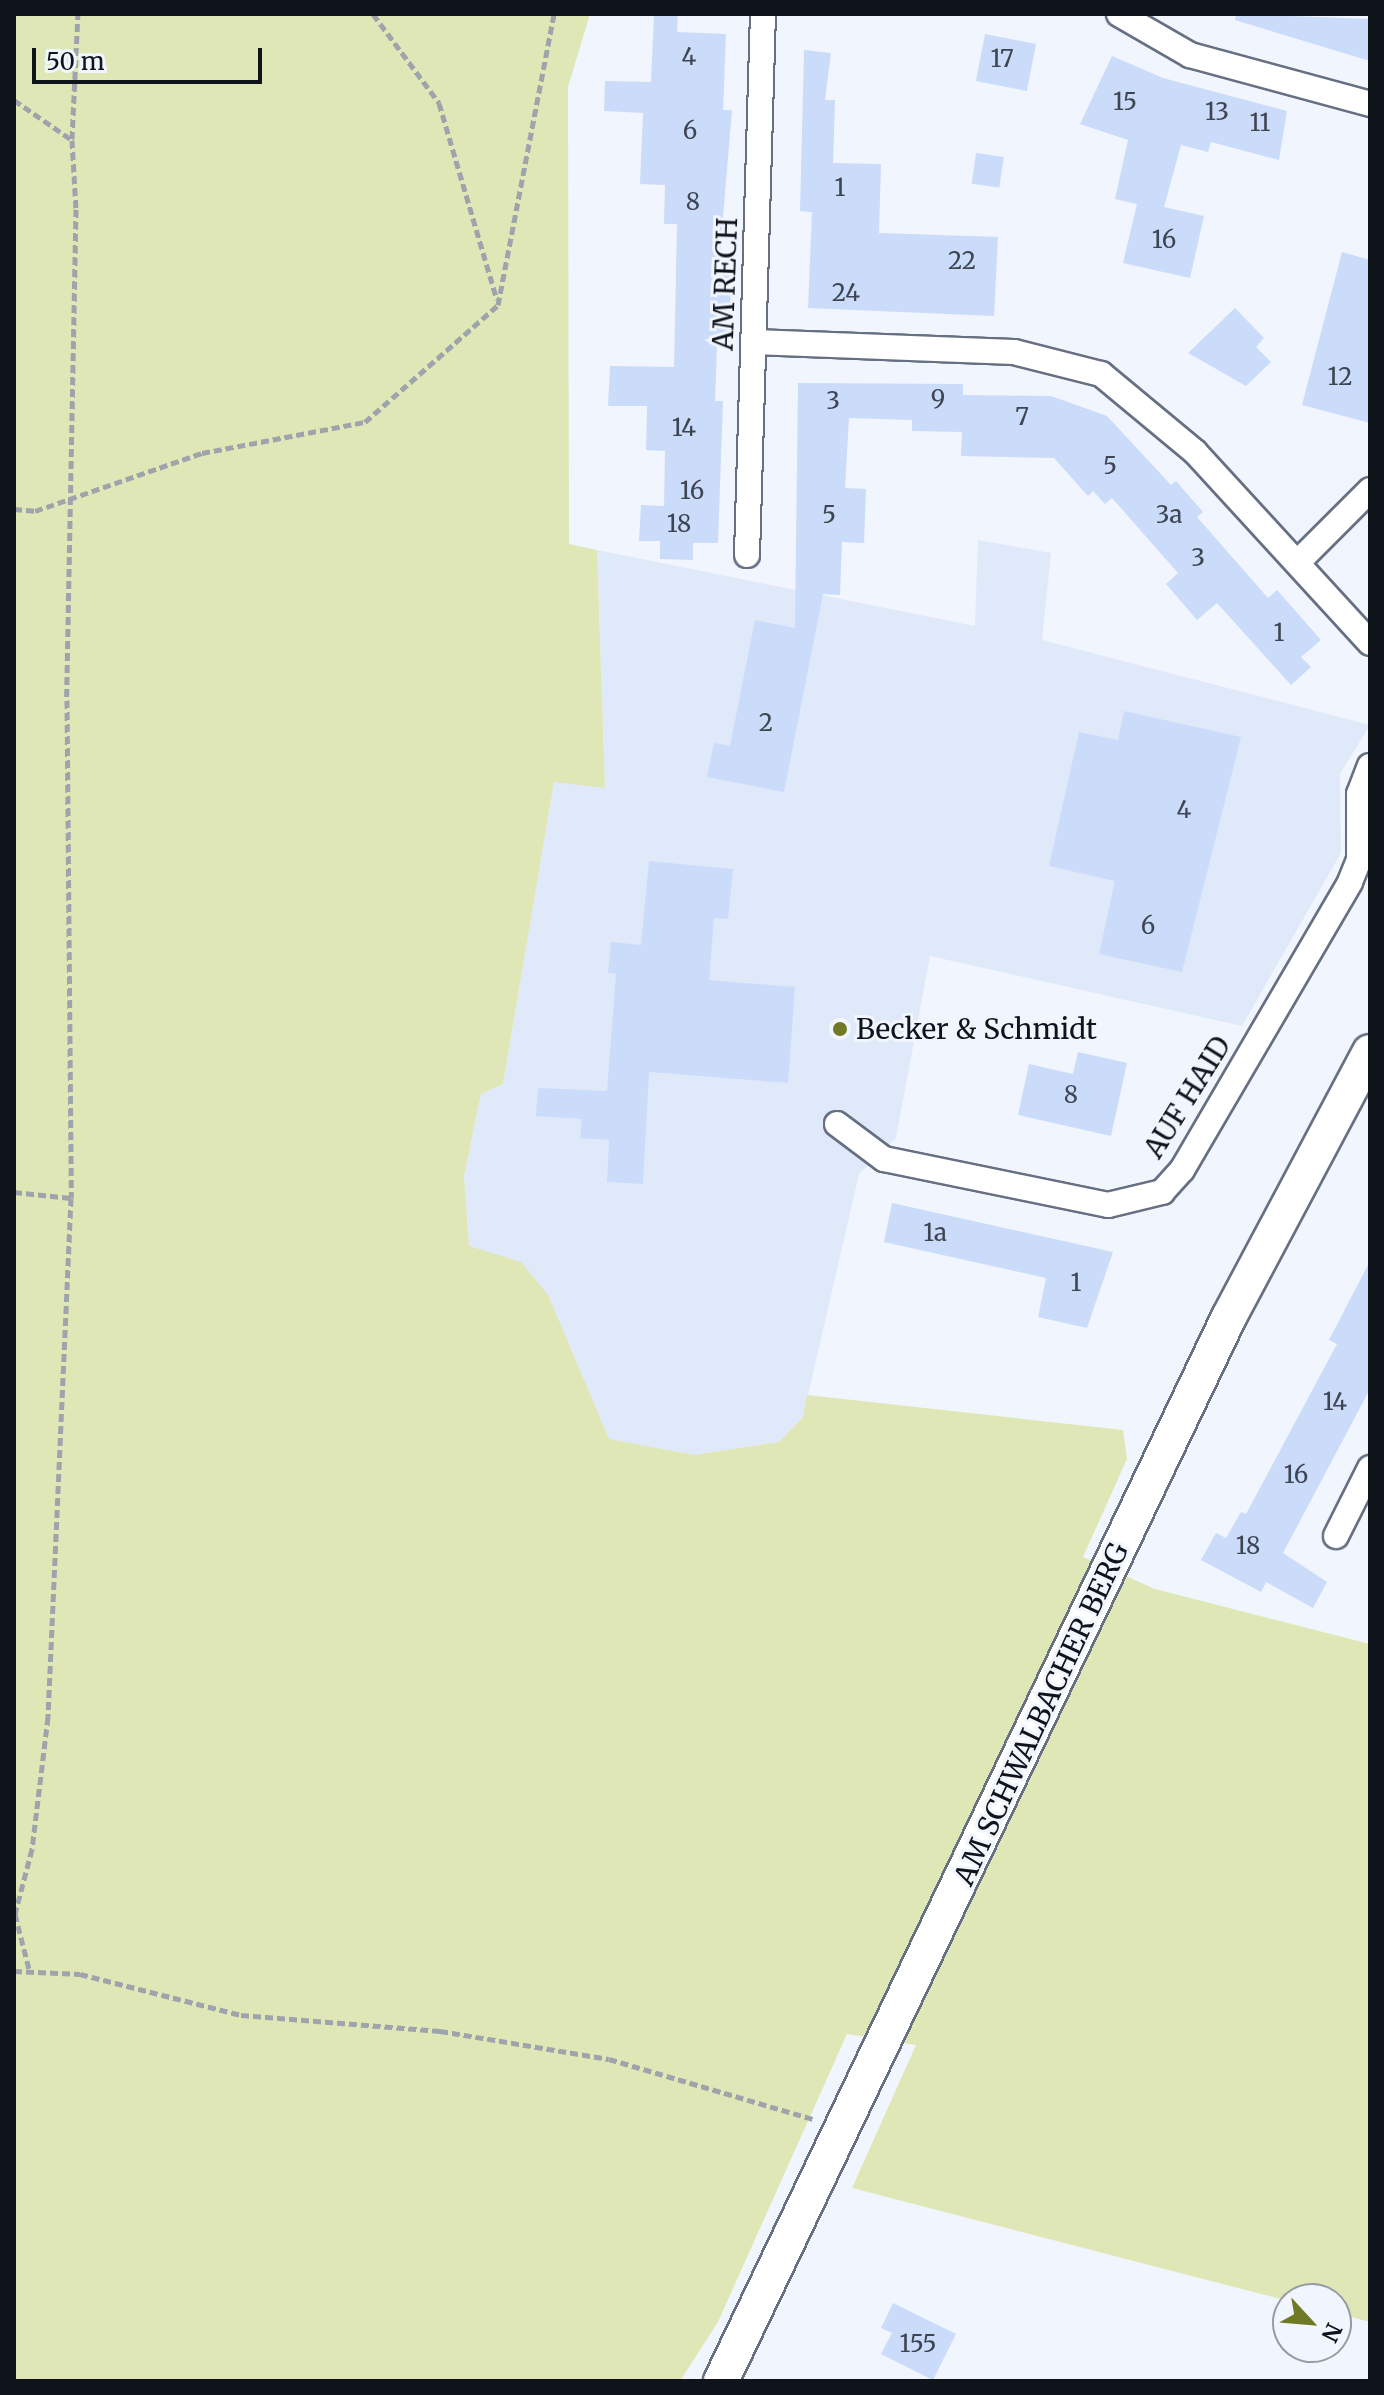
<!DOCTYPE html>
<style>
body{margin:0}
#map{position:relative;width:1384px;height:2395px;overflow:hidden;background:#f1f5fe;font-family:Merriweather,serif}
div>[style]{position:absolute}
.built>*{inset:0;background:#e0e9fa}
.green>*{inset:0;background:#e0e7b6}
.building>*{inset:0;background:#cbdbfa;transform-origin:0 0}
.path>*{height:5px;margin-top:-2.5px;transform-origin:0;background:repeating-linear-gradient(90deg,#9fa3ab 0 8px,transparent 0 12px)}
.roads{filter:drop-shadow(2px 0 #667082) drop-shadow(-2px 0 #667082) drop-shadow(0 2px #667082) drop-shadow(0 -2px #667082)}
.street>*{height:24px;margin:-12px;padding:0 12px;transform-origin:12px;border-radius:12px;background:#fff}
.secondary>*{height:34px;margin:-17px;padding:0 17px;transform-origin:17px;border-radius:17px;background:#fff}
.dots>*{width:22px;height:22px;translate:-50% -50%;box-sizing:border-box;border:4px solid #f1f5fe;border-radius:50%}
span{translate:-50% -50%;white-space:nowrap;text-align:center;line-height:1.15;-webkit-text-stroke:6px #f1f5fe;paint-order:stroke}
.number-label{font-size:24px;color:#3e4552}
.number-label span{-webkit-text-stroke-width:0}
.street-label{font-size:28px;color:#0f131a}
.poi-label{font-size:28px;color:#0f131a}
.left{translate:0 -50%;text-align:left}
.frame{position:absolute;inset:0;border:16px solid #0f131a;pointer-events:none}
.north{position:absolute;left:1272px;top:2283px;width:80px;height:80px;box-sizing:border-box;background:#f1f5fe;border:2px solid #979ba3;border-radius:50%;rotate:116deg;font-size:22px;font-weight:700;line-height:32px;text-align:center;color:#0f131a}
.north::after{content:'';display:block;margin:auto;width:28px;height:36px;background:#707923;clip-path:polygon(50% 0,100% 100%,50% 72%,0 100%)}
.scale{position:absolute;left:32px;top:48px;width:230px;height:36px;box-sizing:border-box;border:4px solid #0f131a;border-top:0;padding-left:10px;font-size:24px;line-height:28px;white-space:nowrap;color:#0f131a;-webkit-text-stroke:6px #f1f5fe;paint-order:stroke}
</style>
<div id="map">
<div class="built">
<i style="clip-path:polygon(978px 540px,1051px 553px,1042px 640px,1370px 725px,1340px 774px,1341px 853px,1242px 1026px,930px 956px,896px 1138px,859px 1174px,803px 1417px,779px 1442px,694px 1455px,630px 1448px,609px 1439px,469px 1246px,464px 1176px,481px 1094px,503px 1084px,554px 781px,605px 788px,597px 550px,975px 626px)"></i>
</div>
<div class="green">
<i style="clip-path:polygon(14px 14px,590px 14px,568px 87px,569px 544px,597px 550px,605px 788px,554px 782px,503px 1084px,481px 1094px,464px 1176px,469px 1246px,521px 1262px,548px 1295px,609px 1439px,694px 1455px,779px 1442px,803px 1417px,807px 1395px,1123px 1430px,1127px 1459px,1083px 1557px,1155px 1589px,1370px 1644px,1370px 2322px,1336px 2313px,1336px 2299px,1288px 2301px,852px 2188px,916px 2045px,847px 2034px,718px 2322px,680px 2381px,14px 2381px)"></i>
</div>
<div class="building">
<i style="clip-path:polygon(654px 14px,678px 14px,677px 32px,726px 34px,723px 110px,732px 110px,720px 253px,729px 253px,732px 333px,717px 346px,715px 401px,723px 401px,718px 543px,693px 543px,693px 560px,660px 559px,660px 541px,639px 541px,641px 505px,664px 506px,665px 451px,646px 450px,647px 406px,608px 406px,610px 366px,674px 367px,677px 224px,664px 224px,665px 185px,640px 184px,643px 113px,604px 111px,605px 81px,651px 82px)"></i>
<i style="clip-path:polygon(1236px 14px,1370px 19px,1370px 61px,1235px 20px)"></i>
<i style="left:985px;top:34px;width:52px;height:48px;rotate:11deg"></i>
<i style="clip-path:polygon(804px 50px,831px 53px,825px 100px,835px 100px,833px 163px,881px 164px,879px 233px,998px 237px,994px 316px,808px 308px,812px 212px,800px 211px)"></i>
<i style="clip-path:polygon(1112px 56px,1163px 78px,1287px 111px,1279px 160px,1211px 142px,1208px 152px,1181px 145px,1164px 207px,1204px 216px,1190px 278px,1123px 263px,1137px 204px,1115px 199px,1128px 140px,1080px 124px)"></i>
<i style="left:976px;top:153px;width:28px;height:31px;rotate:8deg"></i>
<i style="clip-path:polygon(1342px 252px,1370px 260px,1370px 423px,1302px 405px)"></i>
<i style="clip-path:polygon(1235px 308px,1264px 338px,1256px 347px,1271px 362px,1246px 386px,1188px 353px)"></i>
<i style="clip-path:polygon(798px 383px,963px 384px,963px 395px,1051px 396px,1107px 416px,1171px 485px,1176px 481px,1203px 512px,1197px 517px,1268px 598px,1277px 590px,1321px 640px,1301px 657px,1311px 667px,1291px 685px,1217px 603px,1197px 620px,1166px 584px,1178px 573px,1112px 498px,1105px 504px,1093px 491px,1088px 496px,1054px 458px,961px 456px,962px 432px,912px 431px,912px 420px,849px 418px,845px 488px,866px 489px,864px 543px,842px 542px,840px 595px,823px 594px,784px 792px,707px 777px,714px 743px,730px 746px,755px 620px,795px 628px)"></i>
<i style="clip-path:polygon(1124px 711px,1241px 737px,1182px 972px,1099px 954px,1115px 881px,1049px 866px,1079px 732px,1118px 740px)"></i>
<i style="clip-path:polygon(649px 861px,733px 869px,728px 919px,714px 918px,709px 980px,795px 987px,788px 1083px,649px 1072px,643px 1184px,607px 1182px,609px 1140px,580px 1138px,582px 1119px,536px 1116px,538px 1088px,607px 1091px,616px 974px,608px 973px,611px 942px,641px 945px)"></i>
<i style="clip-path:polygon(1078px 1052px,1127px 1063px,1111px 1136px,1018px 1115px,1029px 1064px,1073px 1074px)"></i>
<i style="clip-path:polygon(892px 1203px,1113px 1252px,1087px 1328px,1038px 1317px,1046px 1278px,884px 1242px)"></i>
<i style="clip-path:polygon(1370px 1261px,1370px 1389px,1283px 1553px,1327px 1582px,1313px 1608px,1266px 1582px,1261px 1592px,1201px 1560px,1216px 1533px,1226px 1538px,1241px 1512px,1246px 1514px,1337px 1344px,1329px 1340px)"></i>
<i style="clip-path:polygon(893px 2303px,956px 2334px,933px 2380px,881px 2354px,892px 2333px,881px 2328px)"></i>
</div>
<div class="path">
<i style="left:373px;top:14px;width:111px;rotate:53.4deg"></i>
<i style="left:439px;top:103px;width:205px;rotate:73.6deg"></i>
<i style="left:14px;top:100px;width:70px;rotate:34.6deg"></i>
<i style="left:72px;top:140px;width:69px;rotate:86.7deg"></i>
<i style="left:76px;top:209px;width:491px;rotate:91.1deg"></i>
<i style="left:67px;top:700px;width:498px;rotate:89.5deg"></i>
<i style="left:71px;top:1198px;width:520px;rotate:92.54deg"></i>
<i style="left:48px;top:1717px;width:133px;rotate:96.9deg"></i>
<i style="left:32px;top:1849px;width:67px;rotate:104.7deg"></i>
<i style="left:15px;top:1914px;width:61px;rotate:75.7deg"></i>
<i style="left:72px;top:139px;width:125px;rotate:-87.3deg"></i>
<i style="left:14px;top:509px;width:21px;rotate:5deg"></i>
<i style="left:35px;top:511px;width:177px;rotate:-19.2deg"></i>
<i style="left:202px;top:453px;width:166px;rotate:-10.8deg"></i>
<i style="left:365px;top:422px;width:177px;rotate:-41.3deg"></i>
<i style="left:498px;top:305px;width:296px;rotate:-79.1deg"></i>
<i style="left:14px;top:1192px;width:57px;rotate:6deg"></i>
<i style="left:14px;top:1971px;width:66px;rotate:2.6deg"></i>
<i style="left:80px;top:1974px;width:166px;rotate:14.3deg"></i>
<i style="left:241px;top:2015px;width:200px;rotate:4.6deg"></i>
<i style="left:440px;top:2031px;width:171px;rotate:9.4deg"></i>
<i style="left:609px;top:2059px;width:213px;rotate:16.4deg"></i>
</div>
<div class="roads">
<div class="street">
<i style="left:1119px;top:14px;width:82px;rotate:30deg"></i>
<i style="left:1190px;top:55px;width:187px;rotate:15.2deg"></i>
<i style="left:754px;top:342px;width:260px;rotate:2.2deg"></i>
<i style="left:1014px;top:352px;width:90px;rotate:14.2deg"></i>
<i style="left:1101px;top:374px;width:122px;rotate:39.7deg"></i>
<i style="left:1195px;top:452px;width:259px;rotate:47.5deg"></i>
<i style="left:747px;top:555px;width:541px;rotate:-88.31deg"></i>
<i style="left:1298px;top:562px;width:102px;rotate:-45deg"></i>
<i style="left:837px;top:1124px;width:59px;rotate:36.7deg"></i>
<i style="left:884px;top:1159px;width:229px;rotate:11.6deg"></i>
<i style="left:1108px;top:1205px;width:56px;rotate:-13.5deg"></i>
<i style="left:1162px;top:1192px;width:30px;rotate:-48deg"></i>
<i style="left:1182px;top:1170px;width:333px;rotate:-59.7deg"></i>
<i style="left:1350px;top:882px;width:24px;rotate:-68deg"></i>
<i style="left:1359px;top:860px;width:66px;rotate:-90deg"></i>
<i style="left:1359px;top:794px;width:30px;rotate:-69deg"></i>
<i style="left:1336px;top:1536px;width:76px;rotate:-63.4deg"></i>
</div>
<div class="secondary">
<i style="left:721px;top:2381px;width:1179px;rotate:-64.48deg"></i>
<i style="left:1229px;top:1317px;width:300px;rotate:-62deg"></i>
</div>
</div>
<div class="dots">
<i style="left:840px;top:1029px;background:#707923"></i>
</div>
<div class="number-label">
<span style="left:689px;top:57px">4</span>
<span style="left:1002px;top:59px">17</span>
<span style="left:1125px;top:102px">15</span>
<span style="left:1217px;top:112px">13</span>
<span style="left:1260px;top:123px">11</span>
<span style="left:690px;top:131px">6</span>
<span style="left:840px;top:188px">1</span>
<span style="left:693px;top:202px">8</span>
<span style="left:1164px;top:240px">16</span>
<span style="left:962px;top:261px">22</span>
<span style="left:846px;top:293px">24</span>
<span style="left:1340px;top:377px">12</span>
<span style="left:938px;top:399px">9</span>
<span style="left:833px;top:401px">3</span>
<span style="left:1022px;top:417px">7</span>
<span style="left:684px;top:428px">14</span>
<span style="left:1110px;top:466px">5</span>
<span style="left:692px;top:491px">16</span>
<span style="left:829px;top:515px">5</span>
<span style="left:1169px;top:515px">3a</span>
<span style="left:679px;top:524px">18</span>
<span style="left:1198px;top:558px">3</span>
<span style="left:1279px;top:633px">1</span>
<span style="left:766px;top:723px">2</span>
<span style="left:1184px;top:810px">4</span>
<span style="left:1148px;top:926px">6</span>
<span style="left:1071px;top:1095px">8</span>
<span style="left:935px;top:1233px">1a</span>
<span style="left:1076px;top:1283px">1</span>
<span style="left:1335px;top:1402px">14</span>
<span style="left:1296px;top:1475px">16</span>
<span style="left:1248px;top:1546px">18</span>
<span style="left:918px;top:2344px">155</span>
</div>
<div class="street-label">
<span style="left:725px;top:284px;rotate:-88deg">AM RECH</span>
<span style="left:1187px;top:1097px;rotate:-58deg">AUF HAID</span>
<span style="left:1041px;top:1714px;rotate:-65deg">AM SCHWALBACHER BERG</span>
</div>
<div class="poi-label">
<span class="left" style="left:856px;top:1029px">Becker &amp; Schmidt</span>
</div>
<div class="frame"></div>
<div class="north">N</div>
<div class="scale">50 m</div>
</div>
